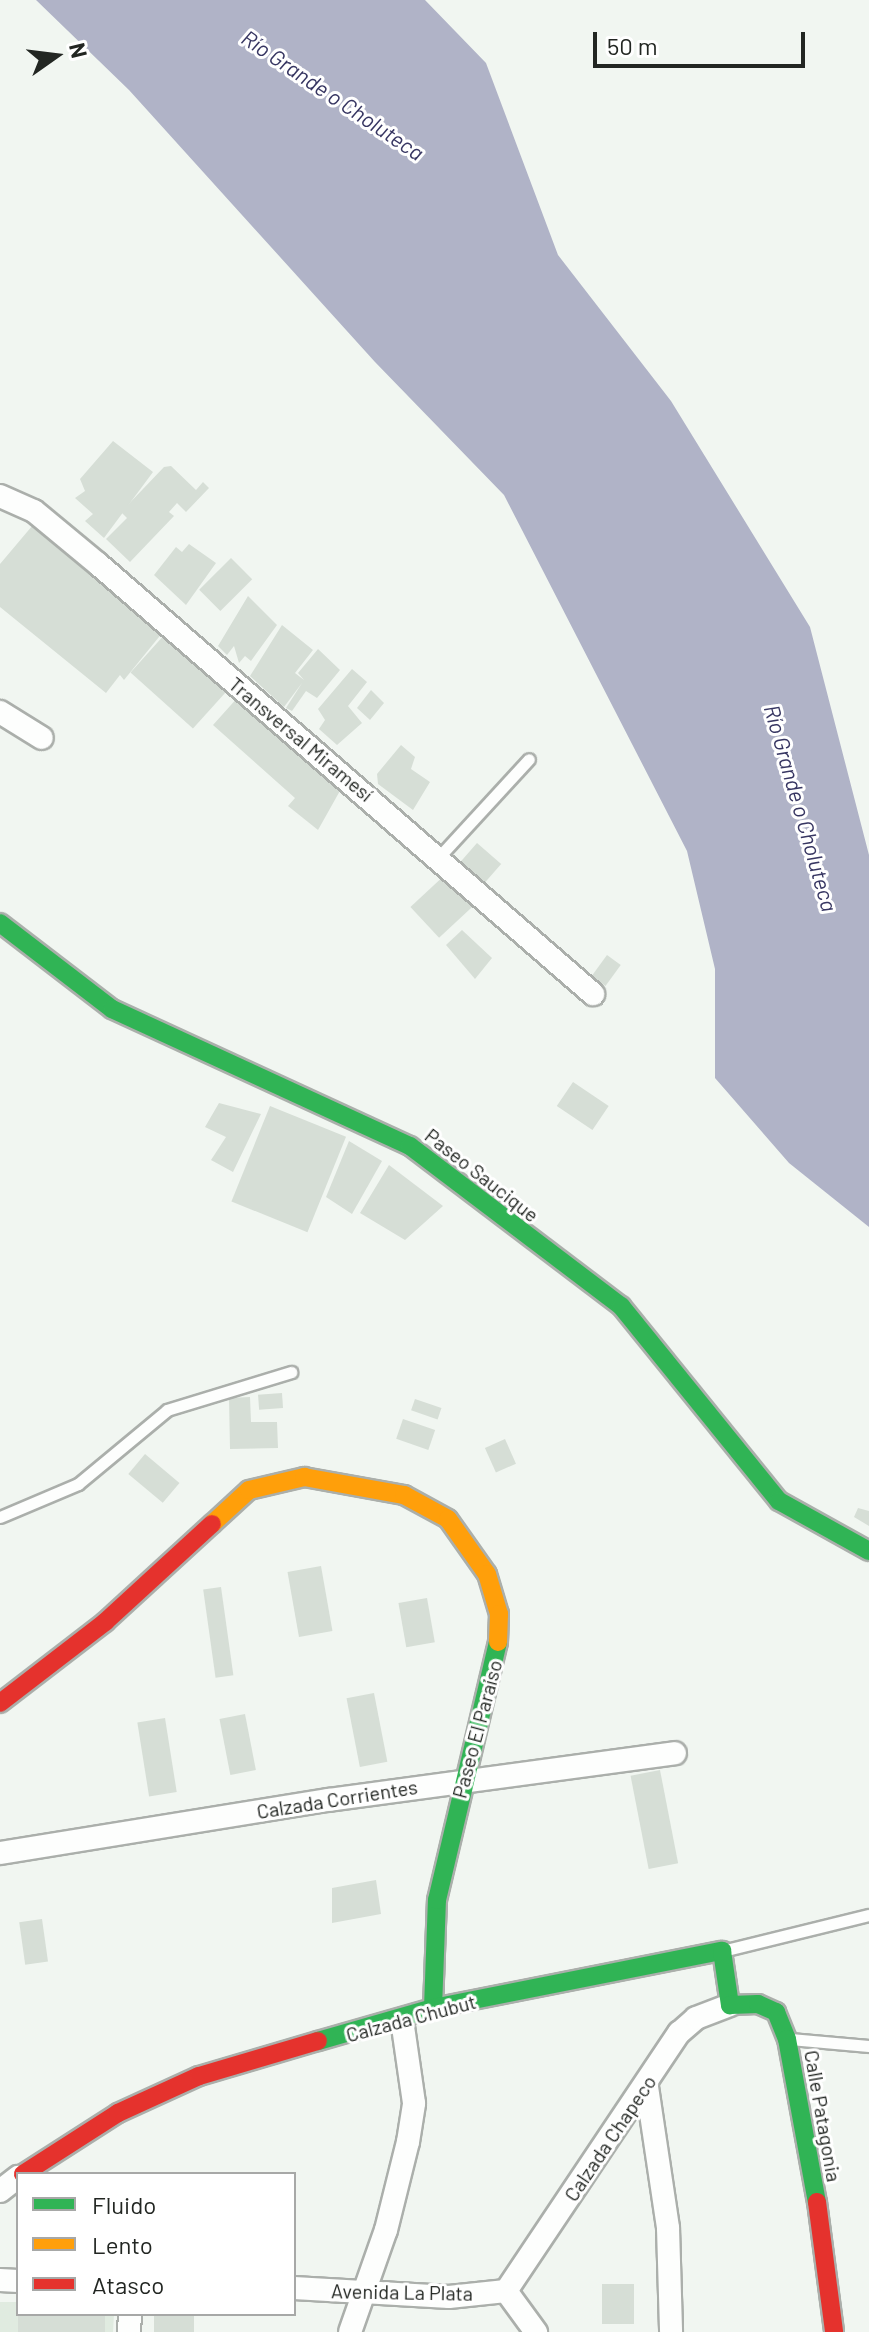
<!DOCTYPE html>
<meta charset="utf-8">
<style>
body{margin:0}
#map{position:relative;width:869px;height:2332px;overflow:hidden;background:#f1f6f1;font-family:Barlow,sans-serif}
div>[style]{position:absolute}
.built>*{inset:0;background:#e0ebe0}
.water>*{inset:0;background:#b0b3c7}
.building>*{inset:0;background:#d6ded6;transform-origin:0 0}
.roads{filter:drop-shadow(2px 0 #abafab) drop-shadow(-2px 0 #abafab) drop-shadow(0 2px #abafab) drop-shadow(0 -2px #abafab)}
.lane>*{height:11px;margin:-5.5px;padding:0 5.5px;transform-origin:5.5px;border-radius:5.5px;background:#fdfefd}
.street>*{height:22px;margin:-11px;padding:0 11px;transform-origin:11px;border-radius:11px;background:#fdfefd}
.fast>*{height:18px;margin:-9px;padding:0 9px;transform-origin:9px;border-radius:9px;background:#30b455}
.slow>*{height:18px;margin:-9px;padding:0 9px;transform-origin:9px;border-radius:9px;background:#ff9f0a}
.jam>*{height:18px;margin:-9px;padding:0 9px;transform-origin:9px;border-radius:9px;background:#e5322d}
span{translate:-50% -50%;white-space:nowrap;text-align:center;line-height:1.15;-webkit-text-stroke:6px #fff;paint-order:stroke}
.street-label{font-size:20px;color:#222622}
.water-label{font-size:22px;color:#373662;font-style:italic}
.legend{position:absolute;left:16px;top:2172px;width:280px;height:144px;box-sizing:border-box;background:#fff;border:2px solid #a7a8a7;margin:0;padding:10px 14px;list-style:none;font-size:24px;color:#222622}
.legend li{display:flex;align-items:center;gap:16px;height:40px}
.legend b{width:40px;border:2px solid #a7a8a7}
.north{position:absolute;left:16px;top:16px;width:80px;height:80px;-webkit-text-stroke:6px #fff;paint-order:stroke;rotate:76deg;font-size:22px;font-weight:700;line-height:32px;text-align:center;color:#222622}
.north::after{content:'';display:block;margin:auto;width:28px;height:36px;background:#222622;clip-path:polygon(50% 0,100% 100%,50% 72%,0 100%)}
.scale{position:absolute;left:593px;top:32px;width:212px;height:36px;box-sizing:border-box;border:4px solid #222622;border-top:0;padding-left:10px;font-size:24px;line-height:28px;white-space:nowrap;color:#222622;-webkit-text-stroke:6px #fff;paint-order:stroke}
</style>
<div id="map">
<div class="built">
<i style="clip-path:polygon(0 2302px,18px 2302px,18px 2314px,114px 2314px,113px 2332px,0 2332px)"></i>
</div>
<div class="water">
<i style="clip-path:polygon(36px 0,425px 0,486px 63px,558px 255px,671px 401px,810px 627px,869px 855px,869px 1227px,789px 1163px,715px 1078px,715px 969px,687px 851px,504px 495px,375px 362px,129px 90px)"></i>
</div>
<div class="building">
<i style="clip-path:polygon(113px 441px,153px 472px,104px 538px,85px 521px,93px 514px,75px 498px,85px 491px,80px 479px)"></i>
<i style="clip-path:polygon(171px 466px,196px 490px,203px 482px,209px 488px,186px 512px,177px 503px,169px 512px,174px 516px,130px 562px,106px 539px,127px 518px,121px 512px,164px 467px)"></i>
<i style="clip-path:polygon(38px 519px,163px 632px,124px 680px,120px 675px,106px 693px,0 607px,0 564px)"></i>
<i style="clip-path:polygon(189px 544px,216px 563px,186px 605px,154px 575px,176px 547px,182px 552px)"></i>
<i style="left:231px;top:558px;width:30px;height:45px;rotate:45deg"></i>
<i style="clip-path:polygon(248px 596px,277px 625px,251px 661px,245px 656px,239px 663px,234px 646px,227px 655px,218px 646px)"></i>
<i style="clip-path:polygon(282px 625px,313px 650px,295px 673px,304px 680px,298px 673px,318px 649px,340px 670px,317px 698px,306px 691px,292px 711px,286px 708px,302px 683px,284px 707px,250px 676px)"></i>
<i style="left:166px;top:633px;width:84px;height:53px;rotate:42deg"></i>
<i style="clip-path:polygon(352px 669px,367px 682px,348px 706px,362px 723px,337px 745px,319px 729px,325px 720px,318px 709px)"></i>
<i style="clip-path:polygon(371px 690px,384px 703px,370px 720px,357px 708px)"></i>
<i style="clip-path:polygon(239px 696px,341px 789px,318px 830px,288px 806px,295px 798px,213px 725px)"></i>
<i style="clip-path:polygon(401px 745px,415px 757px,411px 769px,430px 782px,413px 810px,378px 784px,377px 774px)"></i>
<i style="left:477px;top:843px;width:32px;height:26px;rotate:41deg"></i>
<i style="left:447px;top:873px;width:42px;height:50px;rotate:47deg"></i>
<i style="clip-path:polygon(462px 930px,492px 958px,475px 979px,446px 945px)"></i>
<i style="left:607px;top:955px;width:17px;height:26px;rotate:36deg"></i>
<i style="left:573px;top:1082px;width:43px;height:29px;rotate:34deg"></i>
<i style="clip-path:polygon(219px 1103px,261px 1114px,233px 1172px,211px 1160px,226px 1137px,205px 1127px)"></i>
<i style="left:270px;top:1106px;width:82px;height:103px;rotate:22deg"></i>
<i style="clip-path:polygon(349px 1141px,382px 1161px,352px 1214px,326px 1197px)"></i>
<i style="clip-path:polygon(389px 1165px,443px 1206px,405px 1240px,360px 1213px)"></i>
<i style="left:282px;top:1393px;width:15px;height:24px;rotate:86deg"></i>
<i style="clip-path:polygon(250px 1397px,251px 1422px,277px 1422px,278px 1448px,230px 1449px,229px 1398px)"></i>
<i style="left:415px;top:1399px;width:28px;height:12px;rotate:19deg"></i>
<i style="left:403px;top:1419px;width:34px;height:21px;rotate:19deg"></i>
<i style="left:505px;top:1439px;width:27px;height:22px;rotate:66deg"></i>
<i style="left:145px;top:1454px;width:45px;height:26px;rotate:40deg"></i>
<i style="clip-path:polygon(858px 1508px,869px 1511px,869px 1526px,854px 1517px)"></i>
<i style="left:321px;top:1566px;width:66px;height:34px;rotate:80deg"></i>
<i style="left:221px;top:1587px;width:89px;height:18px;rotate:82deg"></i>
<i style="left:427px;top:1598px;width:45px;height:29px;rotate:80deg"></i>
<i style="left:374px;top:1693px;width:70px;height:28px;rotate:79deg"></i>
<i style="left:245px;top:1714px;width:57px;height:26px;rotate:79deg"></i>
<i style="left:165px;top:1718px;width:75px;height:28px;rotate:81deg"></i>
<i style="left:660px;top:1770px;width:95px;height:30px;rotate:79deg"></i>
<i style="clip-path:polygon(376px 1880px,381px 1914px,332px 1923px,332px 1888px)"></i>
<i style="left:42px;top:1919px;width:43px;height:23px;rotate:82deg"></i>
<i style="left:602px;top:2284px;width:32px;height:40px"></i>
<i style="left:18px;top:2314px;width:87px;height:18px"></i>
<i style="left:154px;top:2314px;width:40px;height:18px"></i>
</div>
<div class="roads">
<div class="lane">
<i style="left:438px;top:858px;width:134px;rotate:-47.4deg"></i>
<i style="left:0;top:1517px;width:85px;rotate:-22.9deg"></i>
<i style="left:78px;top:1484px;width:116px;rotate:-39.7deg"></i>
<i style="left:167px;top:1410px;width:130px;rotate:-17deg"></i>
<i style="left:726px;top:1950px;width:147px;rotate:-13.8deg"></i>
<i style="left:790px;top:2039px;width:79px;rotate:5.1deg"></i>
</div>
<div class="street">
<i style="left:0;top:496px;width:37px;rotate:24deg"></i>
<i style="left:34px;top:511px;width:83px;rotate:39.6deg"></i>
<i style="left:98px;top:564px;width:656px;rotate:40.98deg"></i>
<i style="left:0;top:712px;width:49px;rotate:31.8deg"></i>
<i style="left:0;top:1853px;width:333px;rotate:-9.2deg"></i>
<i style="left:329px;top:1800px;width:349px;rotate:-7.7deg"></i>
<i style="left:647px;top:2087px;width:143px;rotate:81.5deg"></i>
<i style="left:668px;top:2228px;width:104px;rotate:88.3deg"></i>
<i style="left:0;top:2191px;width:23px;rotate:-38deg"></i>
<i style="left:0;top:2280px;width:18px;rotate:3deg"></i>
<i style="left:294px;top:2288px;width:155px;rotate:3.3deg"></i>
<i style="left:449px;top:2297px;width:57px;rotate:-6deg"></i>
<i style="left:506px;top:2291px;width:51px;rotate:53.8deg"></i>
<i style="left:506px;top:2291px;width:311px;rotate:-56.2deg"></i>
<i style="left:679px;top:2033px;width:23px;rotate:-41deg"></i>
<i style="left:696px;top:2018px;width:36px;rotate:-21deg"></i>
<i style="left:129px;top:2332px;width:18px;rotate:-87deg"></i>
<i style="left:350px;top:2332px;width:108px;rotate:-70.6deg"></i>
<i style="left:386px;top:2230px;width:91px;rotate:-76deg"></i>
<i style="left:408px;top:2142px;width:39px;rotate:-81deg"></i>
<i style="left:414px;top:2103px;width:84px;rotate:-98.2deg"></i>
</div>
<div class="fast">
<i style="left:0;top:923px;width:141px;rotate:37.5deg"></i>
<i style="left:112px;top:1009px;width:328px;rotate:24.7deg"></i>
<i style="left:410px;top:1146px;width:265px;rotate:37.2deg"></i>
<i style="left:621px;top:1306px;width:251px;rotate:51deg"></i>
<i style="left:779px;top:1501px;width:103px;rotate:29.1deg"></i>
<i style="left:433px;top:2008px;width:108px;rotate:-87.9deg"></i>
<i style="left:437px;top:1900px;width:265px;rotate:-76.7deg"></i>
<i style="left:318px;top:2041px;width:120px;rotate:-16deg"></i>
<i style="left:433px;top:2008px;width:295px;rotate:-11.2deg"></i>
<i style="left:722px;top:1951px;width:55px;rotate:81.6deg"></i>
<i style="left:730px;top:2005px;width:28px;rotate:-2deg"></i>
<i style="left:758px;top:2004px;width:20px;rotate:24deg"></i>
<i style="left:776px;top:2012px;width:29px;rotate:68deg"></i>
<i style="left:787px;top:2039px;width:166px;rotate:79.6deg"></i>
</div>
<div class="slow">
<i style="left:212px;top:1524px;width:50px;rotate:-42.6deg"></i>
<i style="left:249px;top:1490px;width:57px;rotate:-13.3deg"></i>
<i style="left:304px;top:1477px;width:102px;rotate:10.2deg"></i>
<i style="left:404px;top:1495px;width:50px;rotate:28.6deg"></i>
<i style="left:448px;top:1519px;width:67px;rotate:54.7deg"></i>
<i style="left:487px;top:1574px;width:42px;rotate:73.3deg"></i>
<i style="left:499px;top:1614px;width:28px;rotate:92deg"></i>
</div>
<div class="jam">
<i style="left:0;top:1703px;width:133px;rotate:-37.6deg"></i>
<i style="left:105px;top:1622px;width:145px;rotate:-42.5deg"></i>
<i style="left:23px;top:2174px;width:113px;rotate:-32.7deg"></i>
<i style="left:118px;top:2113px;width:89px;rotate:-24.6deg"></i>
<i style="left:199px;top:2076px;width:124px;rotate:-16.4deg"></i>
<i style="left:817px;top:2202px;width:131px;rotate:82.5deg"></i>
</div>
</div>
<div class="street-label">
<span style="left:301px;top:739px;rotate:40deg">Transversal Miramesí</span>
<span style="left:482px;top:1175px;rotate:38deg">Paseo Saucique</span>
<span style="left:477px;top:1729px;rotate:-75deg">Paseo El Paraíso</span>
<span style="left:337px;top:1799px;rotate:-9deg">Calzada Corrientes</span>
<span style="left:411px;top:2018px;rotate:-15deg">Calzada Chubut</span>
<span style="left:823px;top:2116px;rotate:80deg">Calle Patagonia</span>
<span style="left:610px;top:2138px;rotate:-56deg">Calzada Chapeco</span>
<span style="left:402px;top:2292px;rotate:1deg">Avenida La Plata</span>
</div>
<div class="water-label">
<span style="left:333px;top:95px;rotate:34deg">Río Grande o Choluteca</span>
<span style="left:801px;top:808px;rotate:74deg">Río Grande o Choluteca</span>
</div>
<ul class="legend">
<li><b style="height:10px;background:#30b455"></b>Fluido</li>
<li><b style="height:10px;background:#ff9f0a"></b>Lento</li>
<li><b style="height:10px;background:#e5322d"></b>Atasco</li>
</ul>
<div class="north">N</div>
<div class="scale">50 m</div>
</div>
